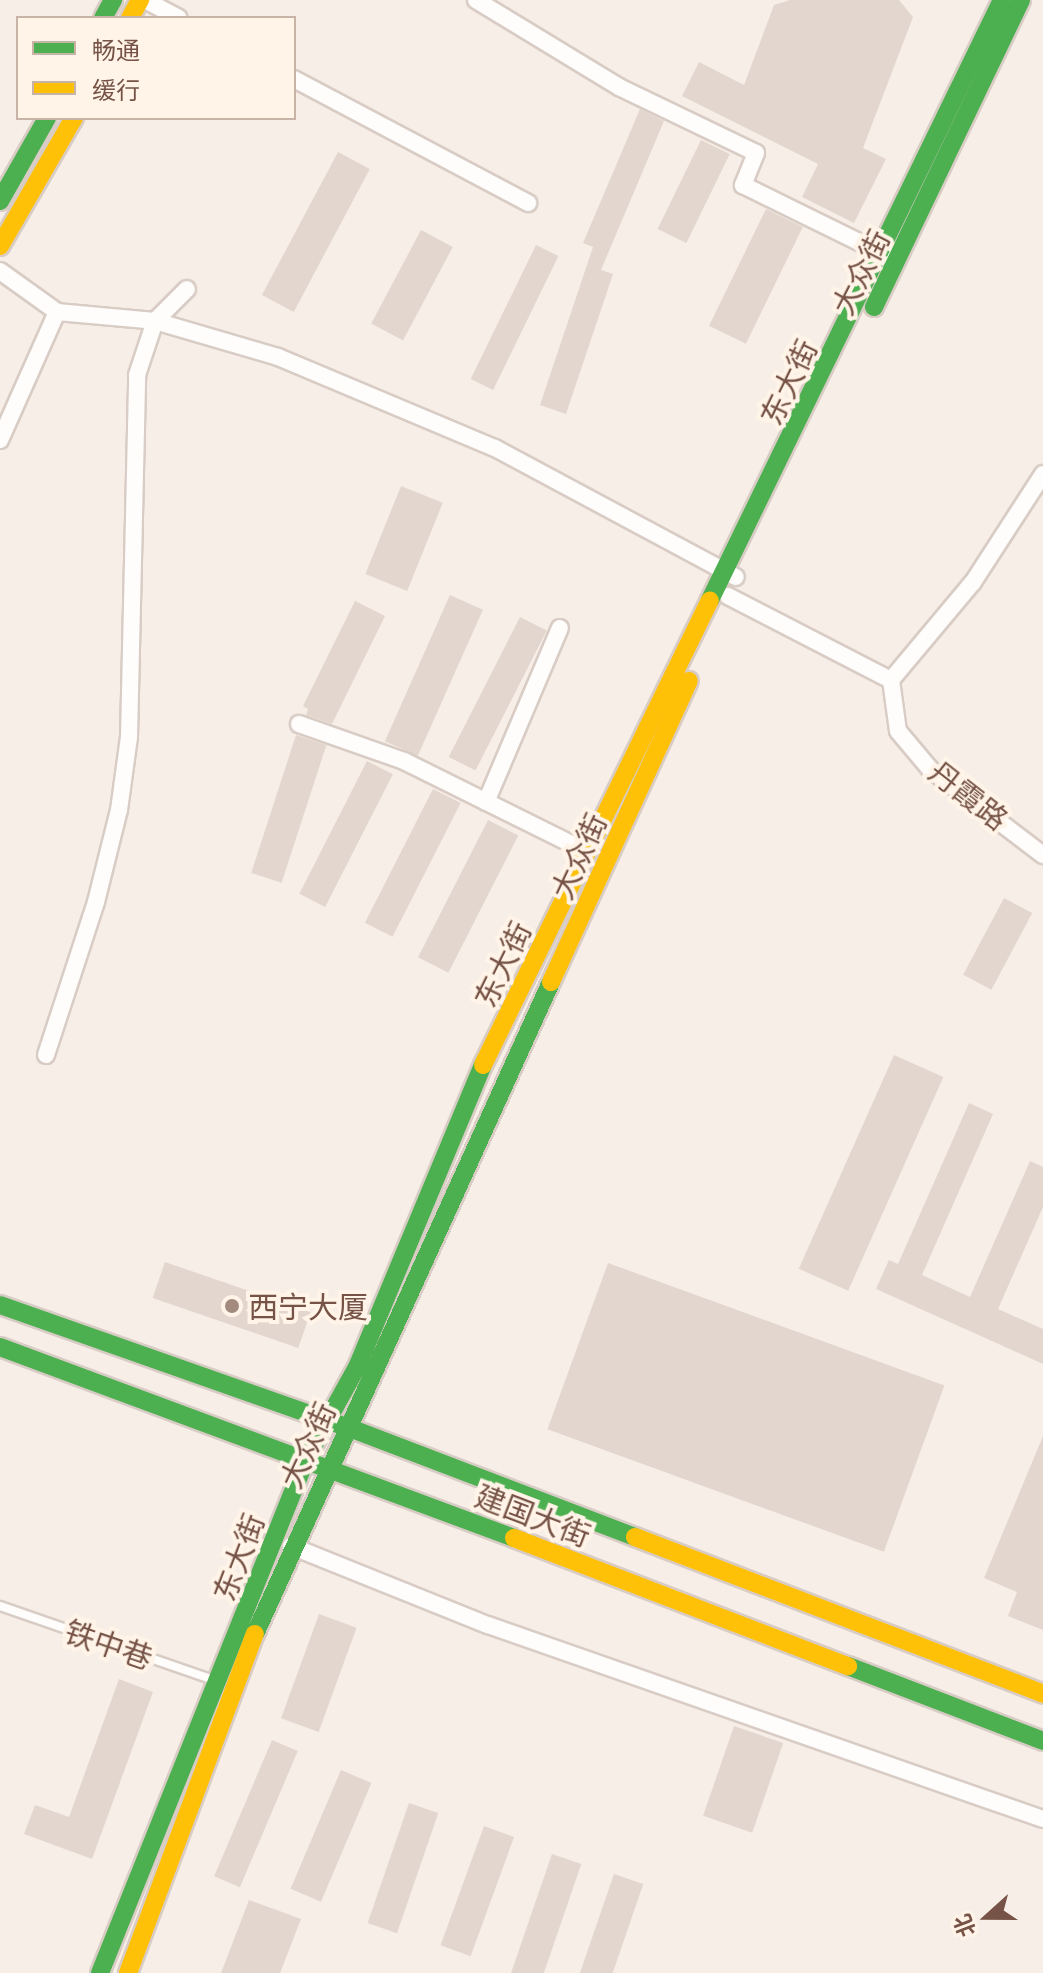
<!DOCTYPE html>
<meta charset="utf-8">
<style>
body{margin:0}
#map{position:relative;width:1043px;height:1973px;overflow:hidden;background:#f7efe7;font-family:Commissioner,"Noto Sans SC",sans-serif}
div>[style]{position:absolute}
.building>*{inset:0;background:#e3d6ce;transform-origin:0 0}
.roads{filter:drop-shadow(2px 0 #d8ccc5) drop-shadow(-2px 0 #d8ccc5) drop-shadow(0 2px #d8ccc5) drop-shadow(0 -2px #d8ccc5)}
.lane>*{height:8px;margin:-4px;padding:0 4px;transform-origin:4px;border-radius:4px;background:#fefdfb}
.street>*{height:16px;margin:-8px;padding:0 8px;transform-origin:8px;border-radius:8px;background:#fefdfb}
.fast>*{height:18px;margin:-9px;padding:0 9px;transform-origin:9px;border-radius:9px;background:#4caf50}
.slow>*{height:18px;margin:-9px;padding:0 9px;transform-origin:9px;border-radius:9px;background:#ffc107}
.dots>*{width:22px;height:22px;translate:-50% -50%;box-sizing:border-box;border:4px solid #fff4e7;border-radius:50%}
span{translate:-50% -50%;white-space:nowrap;text-align:center;line-height:1.15;-webkit-text-stroke:8px #fff4e7;paint-order:stroke}
.street-label{font-size:30px;color:#765346}
.poi-label{font-size:30px;color:#765346}
.left{translate:0 -50%;text-align:left}
.legend{position:absolute;left:16px;top:16px;width:280px;height:104px;box-sizing:border-box;background:#fff4e7;border:2px solid #c8b4a7;margin:0;padding:10px 14px;list-style:none;font-size:24px;color:#765346}
.legend li{display:flex;align-items:center;gap:16px;height:40px}
.legend b{width:40px;border:2px solid #c8b4a7}
.north{position:absolute;left:947px;top:1877px;width:80px;height:80px;-webkit-text-stroke:6px #fff4e7;paint-order:stroke;rotate:249deg;font-size:22px;font-weight:700;line-height:32px;text-align:center;color:#765346}
.north::after{content:'';display:block;margin:auto;width:28px;height:36px;background:#765346;clip-path:polygon(50% 0,100% 100%,50% 72%,0 100%)}
</style>
<div id="map">
<div class="building">
<i style="clip-path:polygon(790px 0,899px 0,913px 17px,863px 148px,886px 159px,854px 223px,802px 197px,818px 164px,682px 96px,699px 62px,744px 85px,774px 5px)"></i>
<i style="clip-path:polygon(640px 109px,664px 121px,601px 270px,613px 274px,566px 414px,540px 405px,593px 247px,583px 243px)"></i>
<i style="left:701px;top:140px;width:32px;height:99px;rotate:26deg"></i>
<i style="left:338px;top:152px;width:36px;height:162px;rotate:28deg"></i>
<i style="left:766px;top:209px;width:41px;height:130px;rotate:26deg"></i>
<i style="left:421px;top:230px;width:36px;height:106px;rotate:28deg"></i>
<i style="left:536px;top:245px;width:25px;height:149px;rotate:26deg"></i>
<i style="left:401px;top:486px;width:45px;height:95px;rotate:22deg"></i>
<i style="left:450px;top:595px;width:36px;height:160px;rotate:24deg"></i>
<i style="clip-path:polygon(355px 601px,385px 616px,332px 724px,306px 715px,308px 709px,303px 706px)"></i>
<i style="left:520px;top:617px;width:30px;height:157px;rotate:27deg"></i>
<i style="left:296px;top:735px;width:32px;height:145px;rotate:18deg"></i>
<i style="left:367px;top:761px;width:29px;height:149px;rotate:27deg"></i>
<i style="left:433px;top:789px;width:31px;height:150px;rotate:27deg"></i>
<i style="left:488px;top:820px;width:34px;height:154px;rotate:27deg"></i>
<i style="left:1004px;top:898px;width:32px;height:87px;rotate:28deg"></i>
<i style="left:894px;top:1055px;width:54px;height:234px;rotate:24deg"></i>
<i style="clip-path:polygon(969px 1103px,993px 1114px,922px 1275px,970px 1297px,1030px 1161px,1043px 1167px,1043px 1207px,998px 1309px,1043px 1329px,1043px 1364px,876px 1289px,889px 1260px,898px 1264px)"></i>
<i style="left:165px;top:1262px;width:154px;height:38px;rotate:19deg"></i>
<i style="left:608px;top:1263px;width:358px;height:177px;rotate:20deg"></i>
<i style="clip-path:polygon(1043px 1436px,1043px 1630px,1008px 1616px,1017px 1592px,984px 1578px)"></i>
<i style="left:319px;top:1614px;width:40px;height:111px;rotate:20deg"></i>
<i style="clip-path:polygon(119px 1679px,153px 1692px,92px 1859px,24px 1834px,35px 1805px,69px 1817px)"></i>
<i style="left:734px;top:1726px;width:52px;height:95px;rotate:19deg"></i>
<i style="left:272px;top:1740px;width:28px;height:148px;rotate:23deg"></i>
<i style="left:341px;top:1770px;width:33px;height:129px;rotate:23deg"></i>
<i style="left:409px;top:1803px;width:31px;height:127px;rotate:19deg"></i>
<i style="left:484px;top:1826px;width:32px;height:127px;rotate:20deg"></i>
<i style="left:552px;top:1854px;width:31px;height:127px;rotate:19deg"></i>
<i style="left:614px;top:1874px;width:31px;height:105px;rotate:19deg"></i>
<i style="clip-path:polygon(249px 1900px,301px 1919px,280px 1973px,221px 1973px)"></i>
</div>
<div class="roads">
<div class="lane">
<i style="left:0;top:1606px;width:226px;rotate:19.1deg"></i>
</div>
<div class="street">
<i style="left:145px;top:0;width:38px;rotate:28deg"></i>
<i style="left:476px;top:0;width:167px;rotate:31.3deg"></i>
<i style="left:619px;top:87px;width:152px;rotate:25.7deg"></i>
<i style="left:756px;top:153px;width:35px;rotate:112deg"></i>
<i style="left:743px;top:185px;width:161px;rotate:26.2deg"></i>
<i style="left:294px;top:79px;width:265px;rotate:27.9deg"></i>
<i style="left:0;top:271px;width:70px;rotate:35.7deg"></i>
<i style="left:57px;top:312px;width:98px;rotate:5.2deg"></i>
<i style="left:155px;top:321px;width:128px;rotate:16.3deg"></i>
<i style="left:278px;top:357px;width:235px;rotate:22.8deg"></i>
<i style="left:495px;top:448px;width:273px;rotate:28.2deg"></i>
<i style="left:0;top:440px;width:140px;rotate:-66deg"></i>
<i style="left:1043px;top:474px;width:129px;rotate:122.9deg"></i>
<i style="left:973px;top:582px;width:128px;rotate:129.9deg"></i>
<i style="left:891px;top:680px;width:51px;rotate:82.2deg"></i>
<i style="left:898px;top:731px;width:50px;rotate:49.9deg"></i>
<i style="left:930px;top:769px;width:142px;rotate:37.3deg"></i>
<i style="left:728px;top:596px;width:183px;rotate:27.3deg"></i>
<i style="left:299px;top:724px;width:111px;rotate:19.4deg"></i>
<i style="left:404px;top:761px;width:204px;rotate:26.4deg"></i>
<i style="left:486px;top:802px;width:189px;rotate:-67deg"></i>
<i style="left:46px;top:1055px;width:161px;rotate:-71.9deg"></i>
<i style="left:96px;top:902px;width:95px;rotate:-76deg"></i>
<i style="left:119px;top:810px;width:74px;rotate:-82.2deg"></i>
<i style="left:129px;top:737px;width:362px;rotate:-88.7deg"></i>
<i style="left:137px;top:375px;width:57px;rotate:-71.6deg"></i>
<i style="left:155px;top:321px;width:45px;rotate:-45deg"></i>
<i style="left:291px;top:1546px;width:212px;rotate:21.9deg"></i>
<i style="left:488px;top:1625px;width:588px;rotate:19.27deg"></i>
</div>
<div class="fast">
<i style="left:103px;top:18px;width:21px;rotate:-61deg"></i>
<i style="left:0;top:201px;width:95px;rotate:-60.5deg"></i>
<i style="left:874px;top:307px;width:340px;rotate:-64.4deg"></i>
<i style="left:710px;top:600px;width:667px;rotate:-64.05deg"></i>
<i style="left:0;top:1305px;width:368px;rotate:19.4deg"></i>
<i style="left:347px;top:1427px;width:308px;rotate:20.9deg"></i>
<i style="left:0;top:1347px;width:548px;rotate:20.38deg"></i>
<i style="left:255px;top:1634px;width:716px;rotate:-65.58deg"></i>
<i style="left:848px;top:1666px;width:209px;rotate:21deg"></i>
<i style="left:100px;top:1973px;width:554px;rotate:-68.16deg"></i>
<i style="left:306px;top:1459px;width:107px;rotate:-61deg"></i>
<i style="left:358px;top:1365px;width:325px;rotate:-67.4deg"></i>
</div>
<div class="slow">
<i style="left:130px;top:18px;width:21px;rotate:-61deg"></i>
<i style="left:0;top:246px;width:148px;rotate:-60deg"></i>
<i style="left:551px;top:982px;width:331px;rotate:-65.4deg"></i>
<i style="left:483px;top:1065px;width:517px;rotate:-63.98deg"></i>
<i style="left:635px;top:1537px;width:437px;rotate:21deg"></i>
<i style="left:514px;top:1538px;width:358px;rotate:21deg"></i>
<i style="left:128px;top:1973px;width:362px;rotate:-69.5deg"></i>
</div>
</div>
<div class="dots">
<i style="left:232px;top:1306px;background:#a38a7e"></i>
</div>
<div class="street-label">
<span style="left:860px;top:272px;rotate:-63deg">大众街</span>
<span style="left:788px;top:382px;rotate:-64deg">东大街</span>
<span style="left:969px;top:795px;rotate:38deg">丹霞路</span>
<span style="left:578px;top:856px;rotate:-65deg">大众街</span>
<span style="left:502px;top:964px;rotate:-64deg">东大街</span>
<span style="left:307px;top:1445px;rotate:-65deg">大众街</span>
<span style="left:533px;top:1515px;rotate:21deg">建国大街</span>
<span style="left:238px;top:1557px;rotate:-69deg">东大街</span>
<span style="left:109px;top:1644px;rotate:19deg">铁中巷</span>
</div>
<div class="poi-label">
<span class="left" style="left:248px;top:1306px">西宁大厦</span>
</div>
<ul class="legend">
<li><b style="height:10px;background:#4caf50"></b>畅通</li>
<li><b style="height:10px;background:#ffc107"></b>缓行</li>
</ul>
<div class="north">北</div>
</div>
